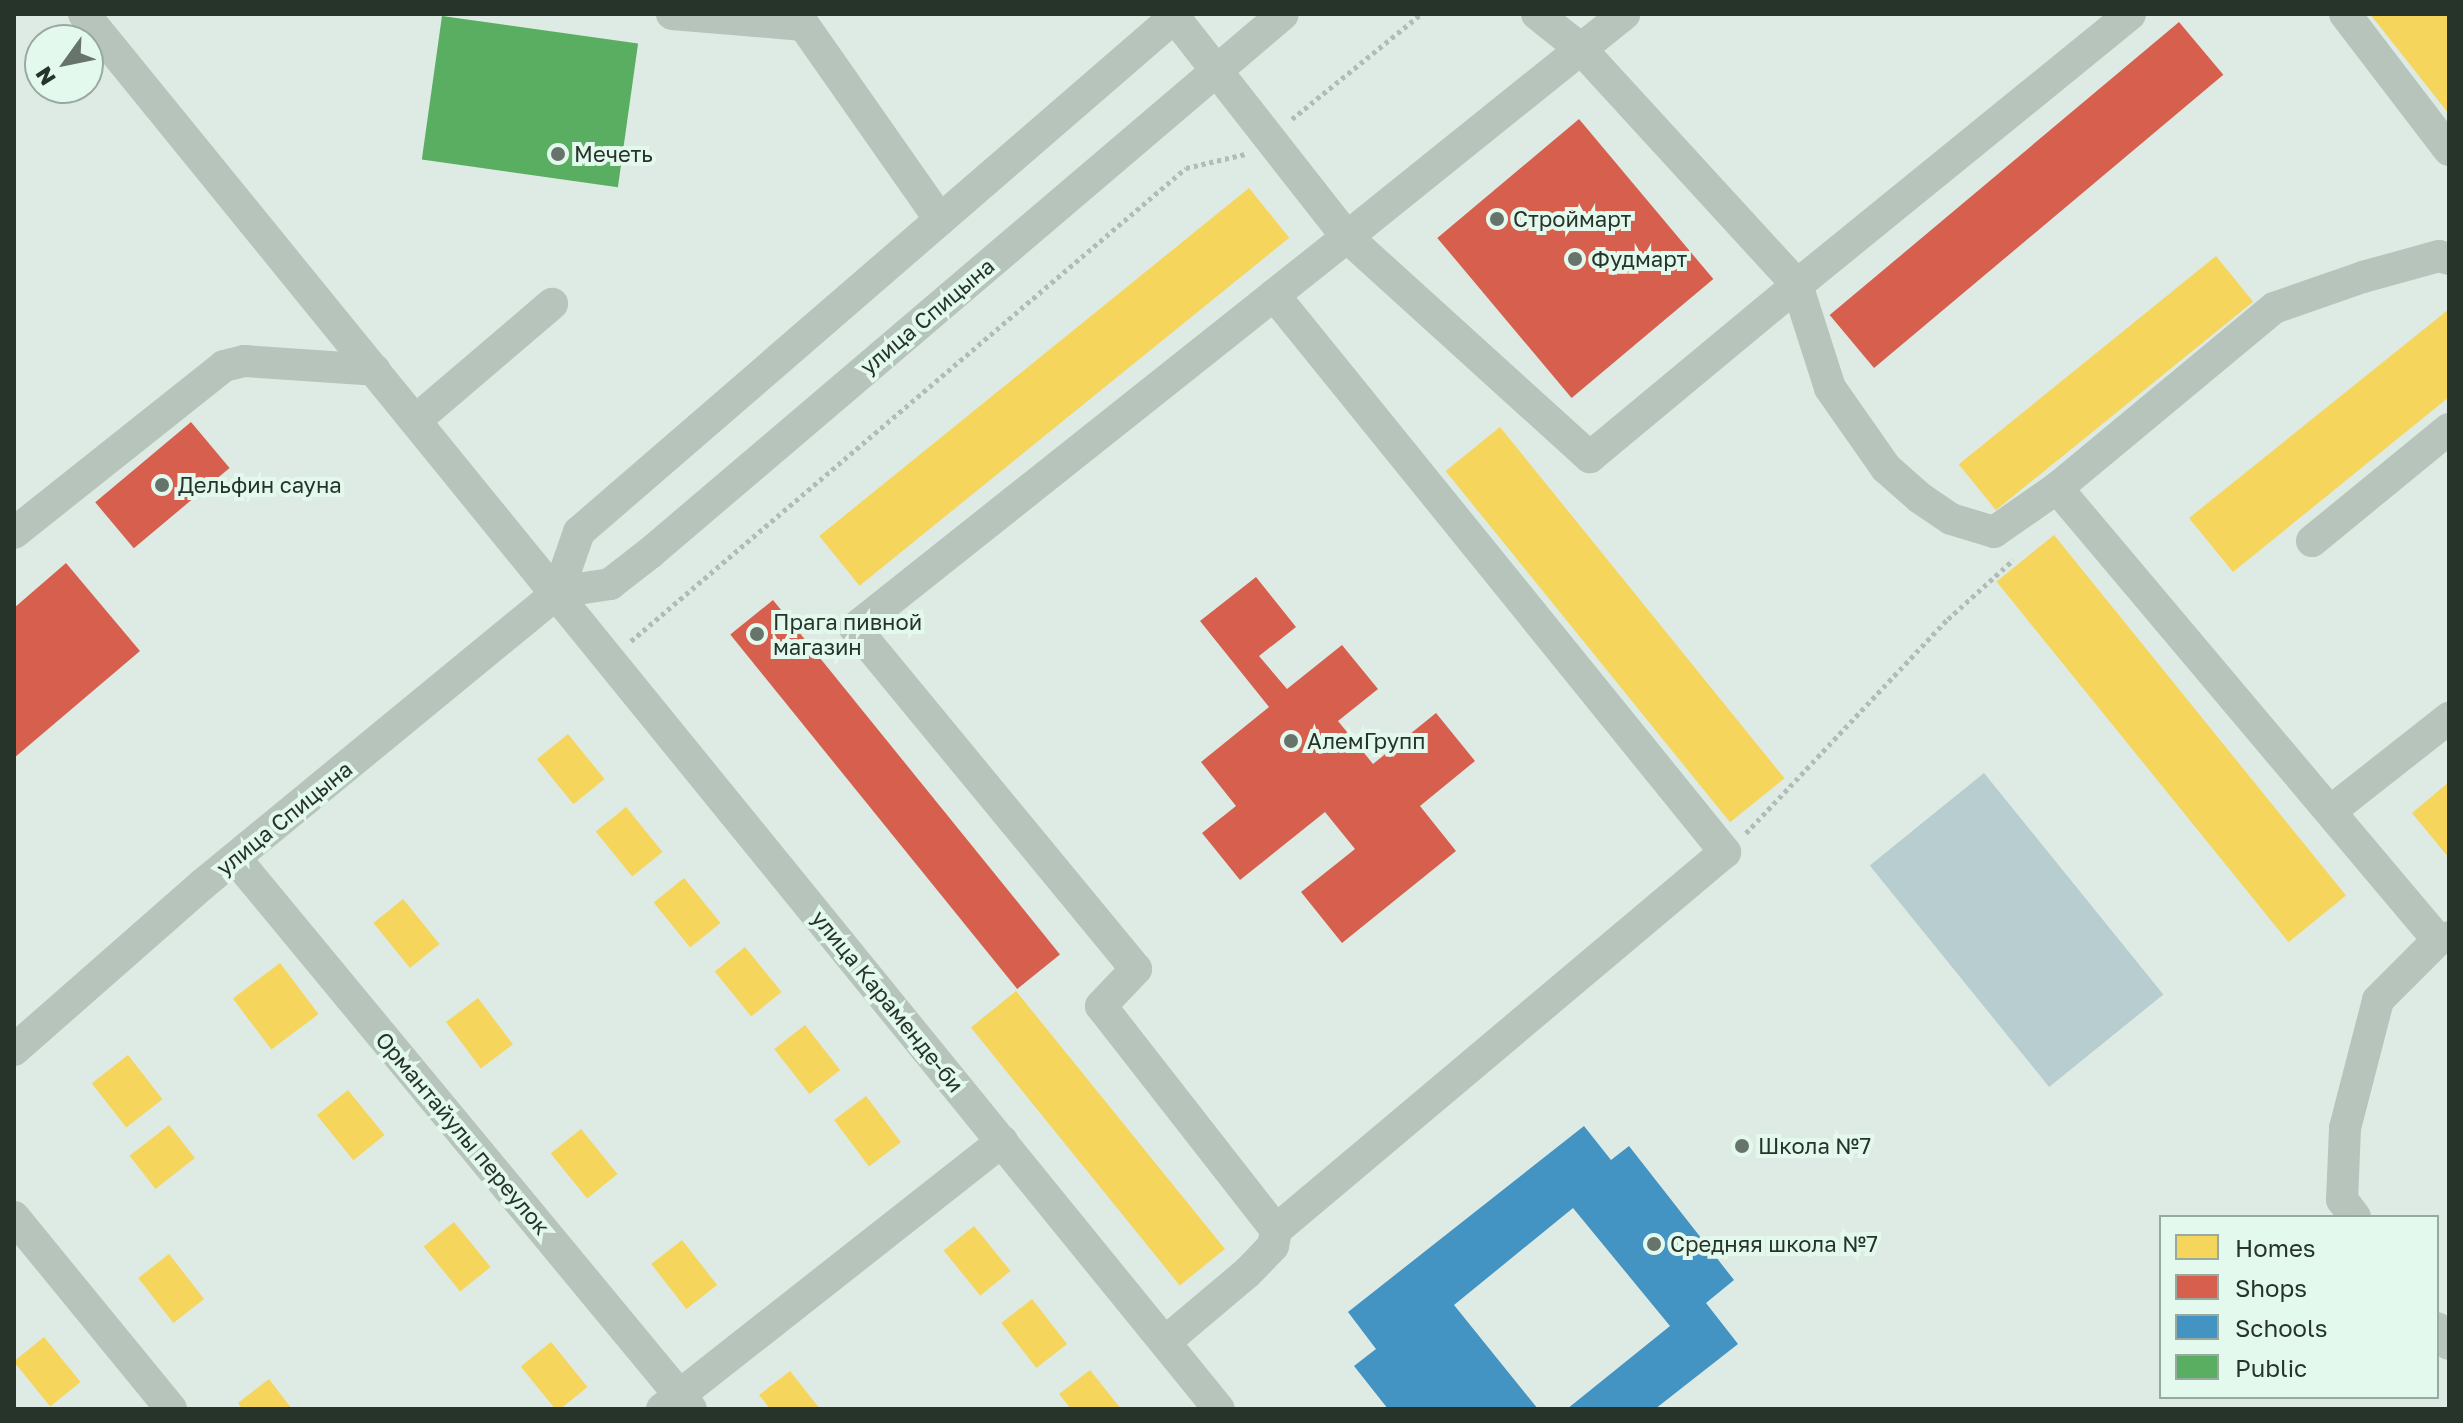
<!DOCTYPE html>
<meta charset="utf-8">
<style>
body{margin:0}
#map{position:relative;width:2463px;height:1423px;overflow:hidden;background:#deebe4;font-family:"Golos Text",sans-serif}
div>[style]{position:absolute}
.green>*{inset:0;background:#b8cdd0;transform-origin:0 0}
.homes>*{inset:0;background:#f6d55c;transform-origin:0 0}
.shops>*{inset:0;background:#d6604d;transform-origin:0 0}
.schools>*{inset:0;background:#4393c3}
.public>*{inset:0;background:#5aae61;transform-origin:0 0}
.path>*{height:5px;margin-top:-2.5px;transform-origin:0;background:repeating-linear-gradient(90deg,#b0bcb5 0 4px,transparent 0 8px)}
.minor>*{height:32px;margin:-16px;padding:0 16px;transform-origin:16px;border-radius:16px;background:#b7c4bc}
.dots>*{width:22px;height:22px;translate:-50% -50%;box-sizing:border-box;border:4px solid #e4f9ee;border-radius:50%}
span{translate:-50% -50%;white-space:nowrap;text-align:center;line-height:1.15;-webkit-text-stroke:8px #e4f9ee;paint-order:stroke}
.poi-label{font-size:22px;color:#26342a}
.left{translate:0 -50%;text-align:left}
.street-label{font-size:22px;color:#26342a}
.frame{position:absolute;inset:0;border:16px solid #26342a;pointer-events:none}
.legend{position:absolute;left:2159px;top:1215px;width:280px;height:184px;box-sizing:border-box;background:#e4f9ee;border:2px solid #98aaa0;margin:0;padding:10px 14px;list-style:none;font-size:24px;color:#26342a}
.legend li{display:flex;align-items:center;gap:16px;height:40px}
.legend b{width:40px;border:2px solid #98aaa0}
.north{position:absolute;left:24px;top:24px;width:80px;height:80px;box-sizing:border-box;background:#e4f9ee;border:2px solid #98aaa0;border-radius:50%;rotate:237deg;font-size:22px;font-weight:700;line-height:32px;text-align:center;color:#26342a}
.north::after{content:'';display:block;margin:auto;width:28px;height:36px;background:#66746b;clip-path:polygon(50% 0,100% 100%,50% 72%,0 100%)}
</style>
<div id="map">
<div class="green">
<i style="left:1984px;top:773px;width:285px;height:147px;rotate:51deg"></i>
</div>
<div class="homes">
<i style="clip-path:polygon(2370px 14px,2449px 14px,2449px 114px)"></i>
<i style="left:1249px;top:188px;width:64px;height:553px;rotate:51deg"></i>
<i style="left:2216px;top:256px;width:59px;height:331px;rotate:51deg"></i>
<i style="clip-path:polygon(2449px 309px,2449px 397px,2233px 572px,2189px 518px)"></i>
<i style="left:1500px;top:427px;width:452px;height:70px;rotate:51deg"></i>
<i style="left:2054px;top:535px;width:464px;height:74px;rotate:51deg"></i>
<i style="left:568px;top:734px;width:58px;height:40px;rotate:51deg"></i>
<i style="clip-path:polygon(2449px 782px,2449px 858px,2412px 813px)"></i>
<i style="left:626px;top:807px;width:58px;height:39px;rotate:51deg"></i>
<i style="left:684px;top:878px;width:58px;height:39px;rotate:51deg"></i>
<i style="left:403px;top:899px;width:58px;height:38px;rotate:51deg"></i>
<i style="left:745px;top:947px;width:58px;height:39px;rotate:51deg"></i>
<i style="left:280px;top:963px;width:64px;height:59px;rotate:53deg"></i>
<i style="left:1016px;top:991px;width:332px;height:58px;rotate:51deg"></i>
<i style="left:478px;top:998px;width:58px;height:40px;rotate:53deg"></i>
<i style="left:805px;top:1025px;width:57px;height:39px;rotate:52deg"></i>
<i style="left:128px;top:1055px;width:56px;height:46px;rotate:52deg"></i>
<i style="left:348px;top:1090px;width:58px;height:40px;rotate:51deg"></i>
<i style="left:866px;top:1096px;width:58px;height:40px;rotate:53deg"></i>
<i style="left:169px;top:1125px;width:42px;height:50px;rotate:52deg"></i>
<i style="left:581px;top:1129px;width:58px;height:39px;rotate:51deg"></i>
<i style="left:454px;top:1222px;width:58px;height:39px;rotate:51deg"></i>
<i style="left:974px;top:1226px;width:58px;height:39px;rotate:51deg"></i>
<i style="left:682px;top:1240px;width:57px;height:39px;rotate:52deg"></i>
<i style="left:169px;top:1254px;width:57px;height:39px;rotate:52deg"></i>
<i style="left:1032px;top:1299px;width:57px;height:39px;rotate:52deg"></i>
<i style="left:44px;top:1337px;width:58px;height:39px;rotate:51deg"></i>
<i style="left:551px;top:1342px;width:58px;height:39px;rotate:51deg"></i>
<i style="clip-path:polygon(1090px 1370px,1121px 1409px,1071px 1409px,1059px 1394px)"></i>
<i style="clip-path:polygon(790px 1371px,820px 1409px,770px 1409px,759px 1395px)"></i>
<i style="clip-path:polygon(269px 1379px,292px 1409px,242px 1409px,238px 1403px)"></i>
</div>
<div class="shops">
<i style="left:2179px;top:22px;width:69px;height:456px;rotate:50deg"></i>
<i style="left:1579px;top:119px;width:209px;height:185px;rotate:50deg"></i>
<i style="left:191px;top:422px;width:60px;height:125px;rotate:50deg"></i>
<i style="clip-path:polygon(66px 563px,140px 651px,14px 758px,14px 608px)"></i>
<i style="clip-path:polygon(1256px 577px,1296px 627px,1259px 656px,1287px 689px,1342px 645px,1378px 689px,1338px 721px,1373px 764px,1436px 713px,1475px 761px,1420px 806px,1456px 851px,1342px 943px,1301px 892px,1355px 849px,1325px 812px,1240px 880px,1202px 833px,1236px 806px,1201px 762px,1269px 707px,1200px 621px)"></i>
<i style="left:773px;top:600px;width:456px;height:55px;rotate:51deg"></i>
</div>
<div class="schools">
<i style="clip-path:polygon(1584px 1126px,1611px 1160px,1629px 1146px,1734px 1280px,1706px 1303px,1738px 1344px,1655px 1409px,1567px 1409px,1670px 1326px,1573px 1208px,1454px 1305px,1538px 1409px,1388px 1409px,1354px 1366px,1376px 1349px,1348px 1312px)"></i>
</div>
<div class="public">
<i style="left:442px;top:16px;width:198px;height:145px;rotate:8deg"></i>
</div>
<div class="path">
<i style="left:1292px;top:119px;width:166px;rotate:-39.1deg"></i>
<i style="left:631px;top:641px;width:729px;rotate:-40.44deg"></i>
<i style="left:1186px;top:168px;width:61px;rotate:-13.3deg"></i>
<i style="left:1746px;top:833px;width:294px;rotate:-46.7deg"></i>
<i style="left:1948px;top:619px;width:88px;rotate:-42.2deg"></i>
</div>
<div class="minor">
<i style="left:84px;top:14px;width:1798px;rotate:50.87deg"></i>
<i style="left:672px;top:14px;width:131px;rotate:4.8deg"></i>
<i style="left:796px;top:14px;width:251px;rotate:55deg"></i>
<i style="left:1172px;top:14px;width:283px;rotate:51.9deg"></i>
<i style="left:1347px;top:237px;width:356px;rotate:-38.8deg"></i>
<i style="left:1537px;top:14px;width:56px;rotate:38.5deg"></i>
<i style="left:1581px;top:49px;width:320px;rotate:47.5deg"></i>
<i style="left:1797px;top:285px;width:429px;rotate:-39.1deg"></i>
<i style="left:2345px;top:14px;width:171px;rotate:52.6deg"></i>
<i style="left:2449px;top:259px;width:10px;rotate:-163deg"></i>
<i style="left:2439px;top:256px;width:79px;rotate:164.6deg"></i>
<i style="left:2363px;top:277px;width:94px;rotate:160.8deg"></i>
<i style="left:2274px;top:308px;width:282px;rotate:140.3deg"></i>
<i style="left:2057px;top:488px;width:591px;rotate:49.87deg"></i>
<i style="left:2438px;top:940px;width:11px;rotate:-15deg"></i>
<i style="left:1274px;top:295px;width:717px;rotate:51deg"></i>
<i style="left:1725px;top:852px;width:587px;rotate:139.91deg"></i>
<i style="left:416px;top:420px;width:179px;rotate:-40.5deg"></i>
<i style="left:14px;top:533px;width:268px;rotate:-38.5deg"></i>
<i style="left:224px;top:366px;width:21px;rotate:-14deg"></i>
<i style="left:244px;top:361px;width:131px;rotate:3.9deg"></i>
<i style="left:2312px;top:541px;width:177px;rotate:-39.3deg"></i>
<i style="left:558px;top:592px;width:64px;rotate:-70.7deg"></i>
<i style="left:579px;top:532px;width:792px;rotate:-40.85deg"></i>
<i style="left:2332px;top:810px;width:149px;rotate:-38.2deg"></i>
<i style="left:235px;top:858px;width:715px;rotate:50.39deg"></i>
<i style="left:14px;top:1050px;width:252px;rotate:-41.3deg"></i>
<i style="left:203px;top:884px;width:460px;rotate:-39.4deg"></i>
<i style="left:558px;top:592px;width:53px;rotate:-8.7deg"></i>
<i style="left:610px;top:584px;width:51px;rotate:-37.8deg"></i>
<i style="left:650px;top:553px;width:831px;rotate:-40.41deg"></i>
<i style="left:14px;top:1217px;width:248px;rotate:50.7deg"></i>
<i style="left:2355px;top:1217px;width:21px;rotate:-127deg"></i>
<i style="left:2342px;top:1200px;width:72px;rotate:-87.6deg"></i>
<i style="left:2345px;top:1128px;width:132px;rotate:-75.5deg"></i>
<i style="left:2378px;top:1000px;width:85px;rotate:-45deg"></i>
<i style="left:2437px;top:1328px;width:20px;rotate:53deg"></i>
<i style="left:1165px;top:1342px;width:107px;rotate:-40.1deg"></i>
<i style="left:1247px;top:1273px;width:37px;rotate:-46deg"></i>
<i style="left:1273px;top:1246px;width:16px;rotate:-79deg"></i>
<i style="left:1276px;top:1230px;width:284px;rotate:-128deg"></i>
<i style="left:1101px;top:1006px;width:51px;rotate:-46.6deg"></i>
<i style="left:1136px;top:969px;width:442px;rotate:-129.5deg"></i>
<i style="left:855px;top:628px;width:628px;rotate:-38.47deg"></i>
<i style="left:1347px;top:237px;width:328px;rotate:42.2deg"></i>
<i style="left:1590px;top:457px;width:269px;rotate:-39.7deg"></i>
<i style="left:1797px;top:285px;width:108px;rotate:72.2deg"></i>
<i style="left:1830px;top:388px;width:98px;rotate:55deg"></i>
<i style="left:1886px;top:468px;width:45px;rotate:41.4deg"></i>
<i style="left:1920px;top:498px;width:37px;rotate:34deg"></i>
<i style="left:1951px;top:519px;width:45px;rotate:16.8deg"></i>
<i style="left:1994px;top:532px;width:77px;rotate:-34.9deg"></i>
<i style="left:662px;top:1409px;width:433px;rotate:-38.2deg"></i>
</div>
<div class="dots">
<i style="left:558px;top:154px;background:#66746b"></i>
<i style="left:1497px;top:219px;background:#66746b"></i>
<i style="left:1575px;top:259px;background:#66746b"></i>
<i style="left:162px;top:485px;background:#66746b"></i>
<i style="left:757px;top:634px;background:#66746b"></i>
<i style="left:1291px;top:741px;background:#66746b"></i>
<i style="left:1742px;top:1146px;background:#66746b"></i>
<i style="left:1654px;top:1244px;background:#66746b"></i>
</div>
<div class="poi-label">
<span class="left" style="left:574px;top:154px">Мечеть</span>
<span class="left" style="left:1513px;top:219px">Строймарт</span>
<span class="left" style="left:1591px;top:259px">Фудмарт</span>
<span class="left" style="left:178px;top:485px">Дельфин сауна</span>
<span class="left" style="left:773px;top:634px">Прага пивной<br>магазин</span>
<span class="left" style="left:1307px;top:741px">АлемГрупп</span>
<span class="left" style="left:1758px;top:1146px">Школа №7</span>
<span class="left" style="left:1670px;top:1244px">Средняя школа №7</span>
</div>
<div class="street-label">
<span style="left:927px;top:316px;rotate:-40deg">улица Спицына</span>
<span style="left:284px;top:818px;rotate:-39deg">улица Спицына</span>
<span style="left:888px;top:1001px;rotate:51deg">улица Караменде-би</span>
<span style="left:463px;top:1133px;rotate:50deg">Ормантайулы переулок</span>
</div>
<div class="frame"></div>
<ul class="legend">
<li><b style="height:22px;background:#f6d55c"></b>Homes</li>
<li><b style="height:22px;background:#d6604d"></b>Shops</li>
<li><b style="height:22px;background:#4393c3"></b>Schools</li>
<li><b style="height:22px;background:#5aae61"></b>Public</li>
</ul>
<div class="north">N</div>
</div>
